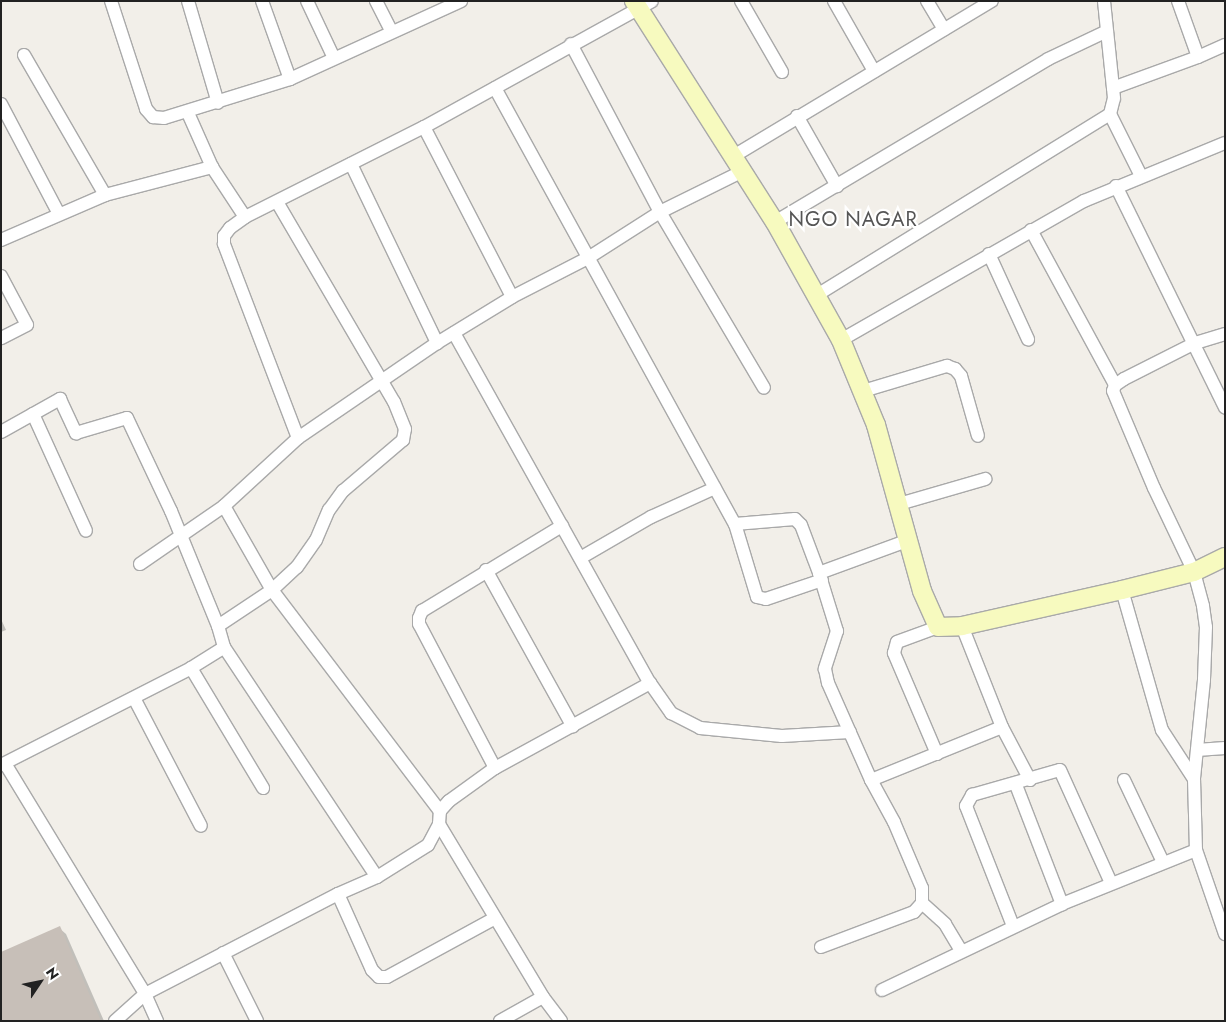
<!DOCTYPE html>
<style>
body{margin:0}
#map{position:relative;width:1226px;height:1022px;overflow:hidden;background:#f2efe9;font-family:Jost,sans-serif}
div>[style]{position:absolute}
.shadow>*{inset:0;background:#0003}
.building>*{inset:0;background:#c7bfb8}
.roads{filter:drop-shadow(1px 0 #a9a9a9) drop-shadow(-1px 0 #a9a9a9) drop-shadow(0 1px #a9a9a9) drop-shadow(0 -1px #a9a9a9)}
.street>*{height:12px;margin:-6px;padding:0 6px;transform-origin:6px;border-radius:6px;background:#fff}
.secondary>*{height:18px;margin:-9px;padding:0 9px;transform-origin:9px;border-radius:9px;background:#f7fabf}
span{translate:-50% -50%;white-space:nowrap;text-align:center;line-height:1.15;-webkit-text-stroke:4.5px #fff;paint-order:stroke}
.quarter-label{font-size:20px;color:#555;letter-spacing:1px}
.frame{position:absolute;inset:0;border:2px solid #222;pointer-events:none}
.north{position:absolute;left:15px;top:957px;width:50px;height:50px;-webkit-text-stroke:4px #fff;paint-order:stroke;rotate:56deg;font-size:14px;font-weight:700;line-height:20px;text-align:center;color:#222}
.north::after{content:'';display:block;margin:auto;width:18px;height:22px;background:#222;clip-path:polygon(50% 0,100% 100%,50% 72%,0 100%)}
</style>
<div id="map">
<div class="shadow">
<i style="clip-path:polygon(1px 619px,6px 630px,1px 632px)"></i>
<i style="clip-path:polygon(59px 928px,66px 934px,104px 1021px,1px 1021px)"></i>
</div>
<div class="building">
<i style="clip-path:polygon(60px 926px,101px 1021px,1px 1021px,1px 952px)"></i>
</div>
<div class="roads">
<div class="street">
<i style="left:111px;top:1px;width:114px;rotate:72deg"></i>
<i style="left:146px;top:109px;width:11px;rotate:49deg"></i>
<i style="left:153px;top:117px;width:11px;rotate:5deg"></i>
<i style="left:164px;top:118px;width:132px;rotate:-17.2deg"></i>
<i style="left:290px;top:79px;width:188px;rotate:-24.5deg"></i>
<i style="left:188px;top:1px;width:106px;rotate:73.6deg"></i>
<i style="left:262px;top:1px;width:83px;rotate:70.3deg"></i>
<i style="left:307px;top:1px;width:63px;rotate:64.7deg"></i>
<i style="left:376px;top:1px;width:34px;rotate:63deg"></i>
<i style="left:741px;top:1px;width:82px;rotate:60deg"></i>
<i style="left:834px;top:1px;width:81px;rotate:60.3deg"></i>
<i style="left:927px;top:1px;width:33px;rotate:59deg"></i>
<i style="left:1178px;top:1px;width:59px;rotate:70.3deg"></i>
<i style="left:1198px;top:57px;width:30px;rotate:-24deg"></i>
<i style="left:571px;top:44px;width:190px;rotate:62.1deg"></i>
<i style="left:660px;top:212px;width:204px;rotate:59.4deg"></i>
<i style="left:24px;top:55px;width:162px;rotate:59.9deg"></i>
<i style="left:495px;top:88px;width:498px;rotate:61.2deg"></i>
<i style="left:735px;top:524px;width:76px;rotate:73.2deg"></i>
<i style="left:757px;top:597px;width:9px;rotate:13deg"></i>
<i style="left:766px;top:599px;width:59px;rotate:-18.7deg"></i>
<i style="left:1113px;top:88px;width:90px;rotate:-20deg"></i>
<i style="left:1px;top:104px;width:124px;rotate:62.2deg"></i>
<i style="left:188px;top:113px;width:59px;rotate:66deg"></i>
<i style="left:212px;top:167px;width:60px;rotate:56.6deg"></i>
<i style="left:1110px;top:114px;width:69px;rotate:63.4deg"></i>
<i style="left:797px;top:116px;width:81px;rotate:60.3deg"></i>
<i style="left:424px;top:127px;width:191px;rotate:62.6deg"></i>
<i style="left:732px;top:157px;width:303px;rotate:-31deg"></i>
<i style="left:351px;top:164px;width:199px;rotate:64.3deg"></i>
<i style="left:1116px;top:186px;width:247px;rotate:63.8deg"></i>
<i style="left:775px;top:222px;width:318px;rotate:-30.8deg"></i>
<i style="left:1048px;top:59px;width:65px;rotate:-25.4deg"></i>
<i style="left:1031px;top:230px;width:176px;rotate:61.5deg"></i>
<i style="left:1px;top:240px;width:113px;rotate:-23.4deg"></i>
<i style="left:105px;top:195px;width:111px;rotate:-14.7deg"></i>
<i style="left:989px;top:254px;width:94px;rotate:65.4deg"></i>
<i style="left:1px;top:276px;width:55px;rotate:62deg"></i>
<i style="left:27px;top:325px;width:29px;rotate:153deg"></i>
<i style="left:817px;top:295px;width:344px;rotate:-31.7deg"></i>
<i style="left:1110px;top:114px;width:16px;rotate:-76deg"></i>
<i style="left:1114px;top:98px;width:98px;rotate:-95.9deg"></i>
<i style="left:454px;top:333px;width:401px;rotate:60.8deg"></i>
<i style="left:650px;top:683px;width:37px;rotate:55deg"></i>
<i style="left:671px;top:713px;width:33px;rotate:27deg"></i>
<i style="left:700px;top:728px;width:82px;rotate:5.6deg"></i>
<i style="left:782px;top:736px;width:68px;rotate:-3.4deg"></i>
<i style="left:1225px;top:334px;width:31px;rotate:163deg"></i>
<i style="left:1195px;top:343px;width:80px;rotate:153.1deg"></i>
<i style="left:1124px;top:379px;width:11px;rotate:146deg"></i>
<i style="left:1115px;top:385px;width:6px;rotate:108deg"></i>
<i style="left:1113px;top:391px;width:105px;rotate:67.1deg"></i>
<i style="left:1154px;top:488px;width:93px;rotate:64.5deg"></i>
<i style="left:1194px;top:572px;width:35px;rotate:75deg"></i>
<i style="left:1203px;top:606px;width:21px;rotate:82deg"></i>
<i style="left:1206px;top:627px;width:53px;rotate:92.2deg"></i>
<i style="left:1204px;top:680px;width:100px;rotate:95.8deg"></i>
<i style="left:1194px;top:779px;width:71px;rotate:88.4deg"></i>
<i style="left:1196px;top:850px;width:89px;rotate:71deg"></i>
<i style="left:841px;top:340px;width:280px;rotate:-29.8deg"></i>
<i style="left:1084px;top:201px;width:152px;rotate:-22.4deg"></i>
<i style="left:863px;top:391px;width:88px;rotate:-16.6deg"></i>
<i style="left:947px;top:366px;width:9px;rotate:21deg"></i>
<i style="left:955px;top:369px;width:9px;rotate:49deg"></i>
<i style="left:961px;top:376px;width:62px;rotate:74.2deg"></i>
<i style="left:33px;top:414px;width:128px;rotate:65.6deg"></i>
<i style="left:1px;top:432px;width:68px;rotate:-29.2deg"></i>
<i style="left:60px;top:399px;width:38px;rotate:65deg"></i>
<i style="left:76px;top:433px;width:53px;rotate:-16.4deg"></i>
<i style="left:127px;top:418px;width:103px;rotate:64.7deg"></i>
<i style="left:171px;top:511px;width:124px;rotate:67.8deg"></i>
<i style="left:218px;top:626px;width:65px;rotate:-33.7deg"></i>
<i style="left:272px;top:590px;width:34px;rotate:-43deg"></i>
<i style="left:297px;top:567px;width:33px;rotate:-55deg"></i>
<i style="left:316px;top:540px;width:33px;rotate:-67deg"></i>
<i style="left:329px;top:510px;width:24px;rotate:-54deg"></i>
<i style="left:343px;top:491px;width:79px;rotate:-40.4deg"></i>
<i style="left:403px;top:440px;width:11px;rotate:-80deg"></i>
<i style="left:405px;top:429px;width:29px;rotate:-112deg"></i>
<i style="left:394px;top:402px;width:232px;rotate:-120.3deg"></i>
<i style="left:298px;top:438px;width:208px;rotate:-110.9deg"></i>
<i style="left:224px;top:244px;width:8px;rotate:-90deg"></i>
<i style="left:224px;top:236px;width:10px;rotate:-53deg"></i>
<i style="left:230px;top:228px;width:19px;rotate:-36deg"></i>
<i style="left:245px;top:217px;width:200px;rotate:-26.7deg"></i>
<i style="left:424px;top:127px;width:260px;rotate:-28.9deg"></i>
<i style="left:899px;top:504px;width:90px;rotate:-16.2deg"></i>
<i style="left:224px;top:506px;width:97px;rotate:60.3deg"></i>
<i style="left:272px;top:590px;width:278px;rotate:52.8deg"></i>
<i style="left:735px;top:524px;width:60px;rotate:-4.8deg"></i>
<i style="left:795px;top:519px;width:8px;rotate:45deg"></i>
<i style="left:801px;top:525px;width:51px;rotate:69.4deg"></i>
<i style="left:819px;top:573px;width:96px;rotate:-20.1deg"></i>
<i style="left:582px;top:557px;width:80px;rotate:-30.1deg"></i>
<i style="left:651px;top:517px;width:70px;rotate:-24.4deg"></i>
<i style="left:140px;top:564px;width:102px;rotate:-34.6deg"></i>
<i style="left:224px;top:506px;width:100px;rotate:-42.6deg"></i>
<i style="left:298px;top:438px;width:168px;rotate:-34.4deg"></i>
<i style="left:437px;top:343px;width:88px;rotate:-31.5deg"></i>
<i style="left:512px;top:297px;width:85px;rotate:-27.2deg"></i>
<i style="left:588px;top:258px;width:85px;rotate:-32.6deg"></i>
<i style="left:660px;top:212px;width:90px;rotate:-26.3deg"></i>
<i style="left:486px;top:570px;width:179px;rotate:61deg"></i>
<i style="left:819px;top:573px;width:61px;rotate:72.8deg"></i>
<i style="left:837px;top:631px;width:40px;rotate:108deg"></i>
<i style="left:825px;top:669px;width:14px;rotate:78deg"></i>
<i style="left:828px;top:683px;width:106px;rotate:66.1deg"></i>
<i style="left:1122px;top:590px;width:146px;rotate:74.1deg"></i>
<i style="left:1162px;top:730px;width:59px;rotate:56.9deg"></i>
<i style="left:218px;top:626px;width:22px;rotate:74deg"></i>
<i style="left:224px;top:647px;width:276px;rotate:56.4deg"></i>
<i style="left:962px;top:626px;width:109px;rotate:68.4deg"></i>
<i style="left:191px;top:668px;width:140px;rotate:59deg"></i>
<i style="left:134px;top:698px;width:144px;rotate:62.4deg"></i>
<i style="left:1197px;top:750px;width:28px;rotate:-4deg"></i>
<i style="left:937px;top:754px;width:110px;rotate:-113.1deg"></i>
<i style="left:894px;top:653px;width:11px;rotate:-75deg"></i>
<i style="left:897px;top:642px;width:44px;rotate:-20.1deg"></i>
<i style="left:1px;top:765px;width:213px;rotate:-27deg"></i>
<i style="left:191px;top:668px;width:39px;rotate:-32deg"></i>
<i style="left:6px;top:765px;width:268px;rotate:58.7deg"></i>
<i style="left:145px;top:994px;width:30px;rotate:66deg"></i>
<i style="left:495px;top:768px;width:177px;rotate:-28.7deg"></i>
<i style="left:1124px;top:780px;width:91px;rotate:64.6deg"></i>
<i style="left:1016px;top:785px;width:128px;rotate:68.9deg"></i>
<i style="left:439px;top:824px;width:202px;rotate:59deg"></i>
<i style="left:543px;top:997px;width:30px;rotate:53deg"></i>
<i style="left:338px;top:894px;width:83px;rotate:65.9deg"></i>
<i style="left:372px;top:970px;width:10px;rotate:45deg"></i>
<i style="left:379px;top:977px;width:8px"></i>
<i style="left:387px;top:977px;width:123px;rotate:-28.6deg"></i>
<i style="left:922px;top:903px;width:31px;rotate:42deg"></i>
<i style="left:945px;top:924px;width:31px;rotate:59deg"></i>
<i style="left:1013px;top:926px;width:129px;rotate:-111.4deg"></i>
<i style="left:966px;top:806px;width:13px;rotate:-61deg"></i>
<i style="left:972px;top:795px;width:91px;rotate:-15.9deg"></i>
<i style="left:1060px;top:770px;width:124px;rotate:65.7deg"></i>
<i style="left:821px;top:947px;width:99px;rotate:-20.6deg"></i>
<i style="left:914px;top:912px;width:12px;rotate:-48deg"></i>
<i style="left:922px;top:903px;width:15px;rotate:-90deg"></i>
<i style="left:922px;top:888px;width:72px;rotate:-113deg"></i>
<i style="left:894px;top:822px;width:48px;rotate:-118.7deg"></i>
<i style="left:871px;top:780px;width:141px;rotate:-22deg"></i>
<i style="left:1002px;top:727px;width:60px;rotate:62.2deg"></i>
<i style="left:223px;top:953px;width:76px;rotate:63.4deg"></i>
<i style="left:882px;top:990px;width:199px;rotate:-25.5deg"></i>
<i style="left:1062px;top:904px;width:144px;rotate:-21.9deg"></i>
<i style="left:115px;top:1021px;width:40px;rotate:-42deg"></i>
<i style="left:145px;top:994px;width:217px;rotate:-27.4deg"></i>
<i style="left:338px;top:894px;width:43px;rotate:-23.6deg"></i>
<i style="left:377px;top:877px;width:60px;rotate:-32.1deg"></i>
<i style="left:428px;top:845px;width:24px;rotate:-62deg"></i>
<i style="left:439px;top:824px;width:13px;rotate:-86deg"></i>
<i style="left:440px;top:811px;width:13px;rotate:-48deg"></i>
<i style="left:449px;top:801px;width:57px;rotate:-35.7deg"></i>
<i style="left:495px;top:768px;width:163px;rotate:-117.8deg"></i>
<i style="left:419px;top:624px;width:6px;rotate:-90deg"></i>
<i style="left:419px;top:618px;width:8px;rotate:-67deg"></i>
<i style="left:422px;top:611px;width:164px;rotate:-31.3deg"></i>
<i style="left:500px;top:1021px;width:49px;rotate:-29.2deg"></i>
</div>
<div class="secondary">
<i style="left:634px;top:1px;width:262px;rotate:57.5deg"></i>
<i style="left:775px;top:222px;width:135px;rotate:60.8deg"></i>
<i style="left:841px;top:340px;width:92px;rotate:67.6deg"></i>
<i style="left:876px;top:425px;width:172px;rotate:74.5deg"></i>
<i style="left:922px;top:591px;width:39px;rotate:66deg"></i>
<i style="left:938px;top:627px;width:24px;rotate:-2deg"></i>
<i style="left:962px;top:626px;width:164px;rotate:-12.7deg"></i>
<i style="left:1122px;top:590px;width:74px;rotate:-14deg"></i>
<i style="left:1194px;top:572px;width:34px;rotate:-26deg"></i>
</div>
</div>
<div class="quarter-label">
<span style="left:853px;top:219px">NGO NAGAR</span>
</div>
<div class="frame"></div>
<div class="north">N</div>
</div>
